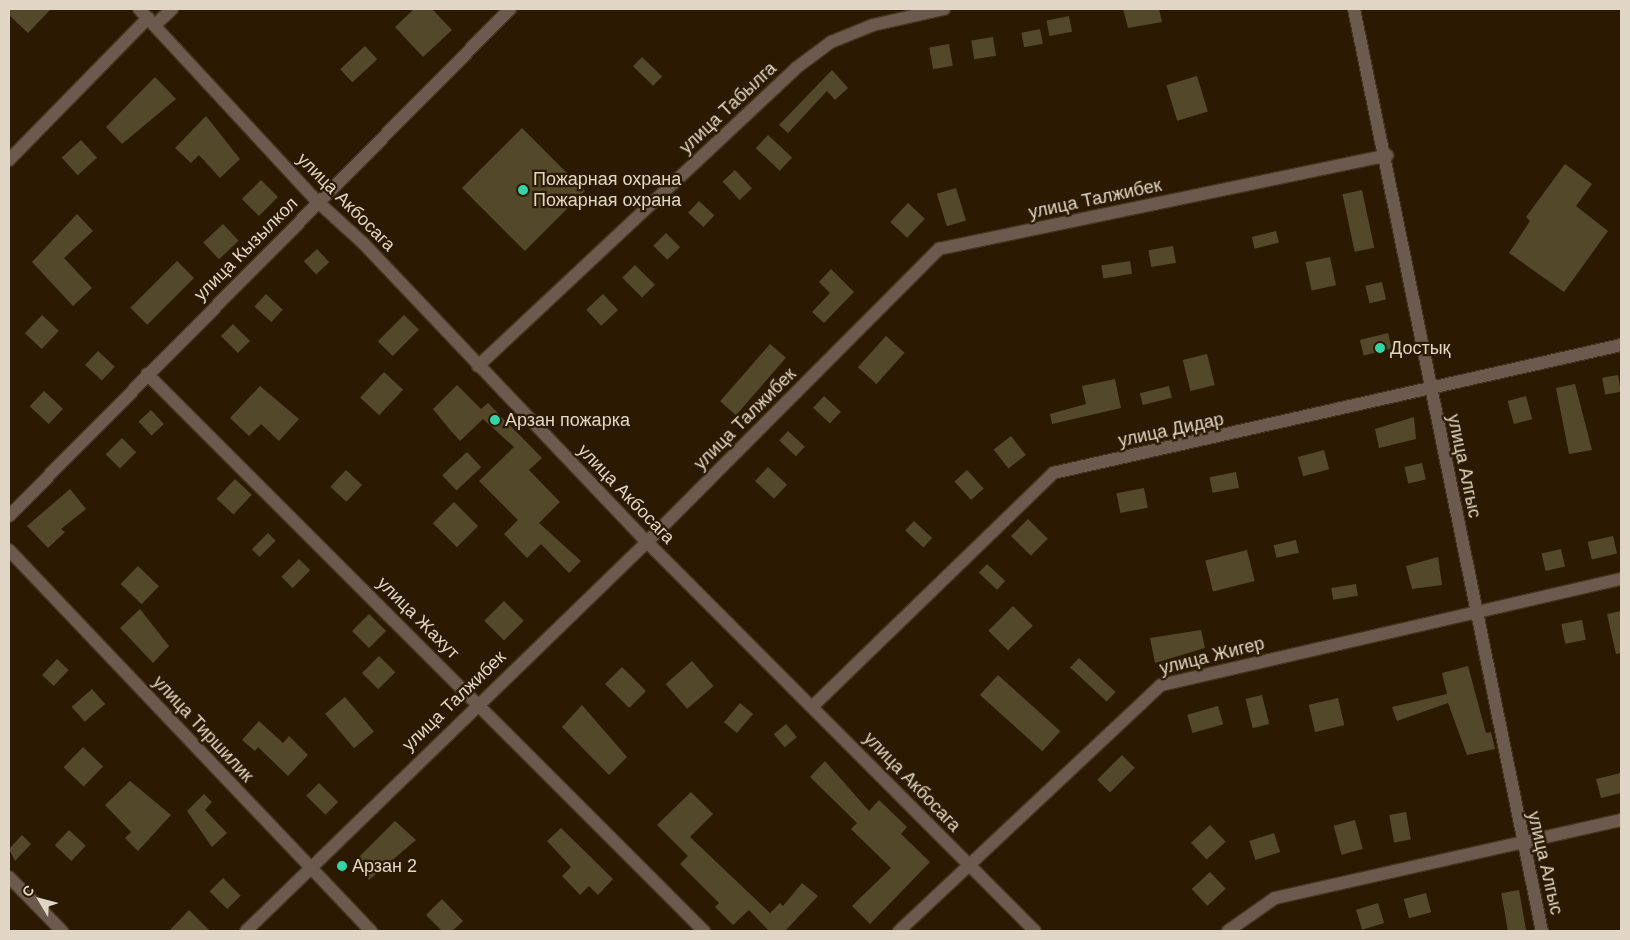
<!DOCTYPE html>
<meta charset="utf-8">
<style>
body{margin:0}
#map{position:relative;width:1630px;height:940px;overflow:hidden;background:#2b1a01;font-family:Helvetica,sans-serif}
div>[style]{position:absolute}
.building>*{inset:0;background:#53492a;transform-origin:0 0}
.roads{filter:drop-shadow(1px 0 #44341d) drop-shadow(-1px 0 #44341d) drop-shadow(0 1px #44341d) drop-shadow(0 -1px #44341d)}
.minor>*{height:12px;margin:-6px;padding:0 6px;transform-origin:6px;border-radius:6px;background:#6c5a4e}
.dots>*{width:14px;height:14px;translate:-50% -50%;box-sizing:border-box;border:2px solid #2b1a01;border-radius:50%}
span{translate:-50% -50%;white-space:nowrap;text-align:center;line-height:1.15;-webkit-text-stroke:4.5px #2b1a01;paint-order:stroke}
.street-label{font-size:18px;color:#e1d5c6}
.poi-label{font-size:18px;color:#e1d5c6}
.left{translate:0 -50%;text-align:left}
.frame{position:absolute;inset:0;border:10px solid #e1d5c6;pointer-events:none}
.north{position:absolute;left:15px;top:875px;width:50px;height:50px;-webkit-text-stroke:4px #2b1a01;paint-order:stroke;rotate:307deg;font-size:14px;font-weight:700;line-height:20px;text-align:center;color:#e1d5c6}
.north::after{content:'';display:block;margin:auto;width:18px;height:22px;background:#e1d5c6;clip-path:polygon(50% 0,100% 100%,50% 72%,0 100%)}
</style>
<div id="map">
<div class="building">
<i style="clip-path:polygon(9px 9px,51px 9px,28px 33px,9px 15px)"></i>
<i style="clip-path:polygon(414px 9px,432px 9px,452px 30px,423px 57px,395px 27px)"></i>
<i style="clip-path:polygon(1123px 9px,1159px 9px,1162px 22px,1128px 28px)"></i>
<i style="left:1069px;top:16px;width:16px;height:23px;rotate:79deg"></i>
<i style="left:1040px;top:29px;width:15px;height:19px;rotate:79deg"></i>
<i style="left:993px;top:37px;width:19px;height:22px;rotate:81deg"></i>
<i style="left:949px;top:44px;width:22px;height:20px;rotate:80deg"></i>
<i style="left:365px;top:46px;width:18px;height:34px;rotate:47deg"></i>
<i style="left:642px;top:57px;width:28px;height:13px;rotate:44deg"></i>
<i style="clip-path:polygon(832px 70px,848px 88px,835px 100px,827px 91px,788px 133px,779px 125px)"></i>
<i style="left:1197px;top:76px;width:37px;height:32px;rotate:73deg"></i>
<i style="clip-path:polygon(155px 77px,176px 99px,122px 144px,106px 127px)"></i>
<i style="clip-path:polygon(206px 116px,240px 159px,220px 178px,199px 155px,191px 163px,175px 148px)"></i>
<i style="left:522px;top:128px;width:89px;height:85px;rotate:45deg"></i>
<i style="left:768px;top:135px;width:33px;height:18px;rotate:43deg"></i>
<i style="left:81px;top:140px;width:24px;height:26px;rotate:48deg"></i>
<i style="clip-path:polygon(1565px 164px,1592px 184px,1576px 206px,1608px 231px,1564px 292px,1509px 253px,1530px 221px,1526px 217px)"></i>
<i style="left:735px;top:170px;width:25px;height:17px;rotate:47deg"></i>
<i style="left:261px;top:180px;width:24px;height:27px;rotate:45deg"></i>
<i style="left:956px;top:188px;width:34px;height:20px;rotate:73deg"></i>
<i style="left:1362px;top:190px;width:59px;height:20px;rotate:78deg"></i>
<i style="left:699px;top:201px;width:21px;height:16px;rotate:43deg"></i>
<i style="left:908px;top:203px;width:23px;height:26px;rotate:43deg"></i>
<i style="clip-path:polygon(77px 214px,93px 231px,64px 258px,92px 288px,73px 306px,32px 262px)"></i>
<i style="left:223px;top:224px;width:23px;height:27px;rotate:47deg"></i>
<i style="left:1276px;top:231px;width:12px;height:25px;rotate:76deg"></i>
<i style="left:666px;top:233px;width:20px;height:18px;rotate:45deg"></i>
<i style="left:1173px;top:246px;width:17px;height:25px;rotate:80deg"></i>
<i style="left:317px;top:249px;width:18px;height:18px;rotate:47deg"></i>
<i style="left:1330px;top:257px;width:29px;height:25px;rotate:78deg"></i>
<i style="left:177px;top:261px;width:24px;height:66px;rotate:45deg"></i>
<i style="left:1130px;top:261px;width:13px;height:29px;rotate:81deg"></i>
<i style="left:635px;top:265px;width:28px;height:18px;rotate:45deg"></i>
<i style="clip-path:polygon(831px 269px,854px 292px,824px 323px,812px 312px,830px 293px,819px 282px)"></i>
<i style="left:1382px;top:282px;width:18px;height:17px;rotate:77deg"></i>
<i style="left:266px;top:294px;width:23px;height:17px;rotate:43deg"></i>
<i style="left:603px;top:294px;width:22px;height:23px;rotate:47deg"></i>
<i style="left:42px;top:315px;width:23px;height:25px;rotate:43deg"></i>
<i style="left:404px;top:315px;width:21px;height:37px;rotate:45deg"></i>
<i style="left:233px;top:324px;width:24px;height:17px;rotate:45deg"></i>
<i style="left:1388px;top:333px;width:16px;height:29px;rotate:76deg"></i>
<i style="left:886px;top:336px;width:25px;height:42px;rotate:42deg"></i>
<i style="left:770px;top:344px;width:21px;height:76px;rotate:41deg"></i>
<i style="left:98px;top:351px;width:23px;height:19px;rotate:43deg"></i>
<i style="left:1207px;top:354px;width:32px;height:25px;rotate:76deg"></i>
<i style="left:384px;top:372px;width:26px;height:35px;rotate:43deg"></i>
<i style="left:1618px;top:375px;width:17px;height:16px;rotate:80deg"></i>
<i style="clip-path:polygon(1115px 379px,1121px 408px,1052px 424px,1050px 414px,1086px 404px,1082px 386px)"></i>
<i style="clip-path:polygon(1575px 384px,1592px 450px,1569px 454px,1556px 388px)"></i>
<i style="clip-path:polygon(457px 385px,481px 409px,488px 403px,542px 458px,529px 470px,560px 502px,539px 523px,581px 561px,569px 573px,541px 544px,527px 558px,504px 534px,518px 520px,479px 481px,514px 447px,483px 419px,460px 441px,451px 431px,433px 409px)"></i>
<i style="clip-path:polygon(260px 386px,299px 419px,279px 441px,261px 424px,249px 436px,230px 418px)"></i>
<i style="left:1169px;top:386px;width:12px;height:30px;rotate:76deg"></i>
<i style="left:44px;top:391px;width:26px;height:21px;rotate:43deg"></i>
<i style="left:824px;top:396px;width:23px;height:16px;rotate:43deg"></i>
<i style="left:1526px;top:396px;width:24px;height:19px;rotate:75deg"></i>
<i style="left:151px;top:410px;width:19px;height:17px;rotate:47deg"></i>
<i style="clip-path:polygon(1414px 417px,1416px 439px,1379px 448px,1375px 429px)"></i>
<i style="left:788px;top:431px;width:23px;height:13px;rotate:43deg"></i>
<i style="left:1011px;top:436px;width:24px;height:22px;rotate:52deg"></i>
<i style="left:122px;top:438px;width:20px;height:23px;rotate:45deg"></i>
<i style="left:1324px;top:450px;width:20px;height:27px;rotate:75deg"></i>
<i style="left:467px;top:452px;width:21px;height:34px;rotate:47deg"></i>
<i style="left:1422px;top:463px;width:17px;height:18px;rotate:77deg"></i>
<i style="left:768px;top:467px;width:26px;height:19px;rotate:43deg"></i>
<i style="left:346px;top:470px;width:22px;height:23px;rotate:43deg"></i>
<i style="left:967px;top:470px;width:25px;height:17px;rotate:48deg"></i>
<i style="left:1236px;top:472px;width:16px;height:27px;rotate:79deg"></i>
<i style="left:235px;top:479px;width:23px;height:27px;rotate:43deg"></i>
<i style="left:1144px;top:488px;width:20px;height:28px;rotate:79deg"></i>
<i style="clip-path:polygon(70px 489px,86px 509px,61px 529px,65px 532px,48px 548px,27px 526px)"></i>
<i style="left:454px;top:502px;width:34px;height:30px;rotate:45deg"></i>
<i style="left:1028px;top:519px;width:28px;height:24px;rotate:45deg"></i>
<i style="left:914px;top:521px;width:25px;height:13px;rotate:43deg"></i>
<i style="left:268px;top:533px;width:11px;height:23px;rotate:45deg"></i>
<i style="left:1613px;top:536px;width:18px;height:26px;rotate:77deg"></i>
<i style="left:1296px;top:540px;width:13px;height:23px;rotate:77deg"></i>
<i style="left:1561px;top:549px;width:18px;height:20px;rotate:77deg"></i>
<i style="left:1247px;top:550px;width:32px;height:43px;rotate:76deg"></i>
<i style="clip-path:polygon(1438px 557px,1442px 585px,1412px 589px,1406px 566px)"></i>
<i style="left:299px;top:559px;width:16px;height:25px;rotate:45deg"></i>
<i style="left:987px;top:564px;width:25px;height:12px;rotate:43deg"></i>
<i style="left:138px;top:566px;width:29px;height:25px;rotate:44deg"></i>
<i style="left:1356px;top:584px;width:12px;height:25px;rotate:81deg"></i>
<i style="left:504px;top:601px;width:28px;height:28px;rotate:45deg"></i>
<i style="left:1013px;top:606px;width:28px;height:35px;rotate:45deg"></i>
<i style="clip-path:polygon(140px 609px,169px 646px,153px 663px,120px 628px)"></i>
<i style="clip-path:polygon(1621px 611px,1621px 653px,1616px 654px,1607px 614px)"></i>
<i style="left:369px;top:614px;width:24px;height:24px;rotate:45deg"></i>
<i style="left:1582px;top:620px;width:20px;height:21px;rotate:79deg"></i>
<i style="clip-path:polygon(1201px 630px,1205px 648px,1155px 663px,1150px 638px)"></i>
<i style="left:379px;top:656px;width:23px;height:24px;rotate:45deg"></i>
<i style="left:1079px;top:658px;width:50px;height:13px;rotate:43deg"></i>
<i style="left:57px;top:659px;width:16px;height:22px;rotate:43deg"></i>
<i style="left:692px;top:661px;width:33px;height:35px;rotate:49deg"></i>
<i style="clip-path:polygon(1468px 666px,1486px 733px,1491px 732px,1495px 749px,1467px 755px,1448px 703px,1397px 721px,1392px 707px,1447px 694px,1442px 673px)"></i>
<i style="left:622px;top:667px;width:34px;height:24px;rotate:45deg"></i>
<i style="left:998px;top:675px;width:84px;height:27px;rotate:42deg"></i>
<i style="left:92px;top:689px;width:20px;height:27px;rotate:49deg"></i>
<i style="left:1262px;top:695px;width:30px;height:17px;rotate:76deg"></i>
<i style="left:345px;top:697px;width:45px;height:26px;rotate:50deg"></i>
<i style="left:1338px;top:698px;width:28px;height:30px;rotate:77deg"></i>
<i style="left:740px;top:703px;width:17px;height:25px;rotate:40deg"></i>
<i style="clip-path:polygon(582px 705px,627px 757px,609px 775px,562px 727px)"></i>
<i style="left:1218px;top:706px;width:19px;height:32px;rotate:74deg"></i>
<i style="clip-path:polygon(259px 721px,283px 743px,289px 736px,308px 755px,288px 776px,258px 747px,255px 751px,242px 740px)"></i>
<i style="left:786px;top:724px;width:17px;height:16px;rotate:50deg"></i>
<i style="left:83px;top:747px;width:28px;height:28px;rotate:44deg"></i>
<i style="left:1122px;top:755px;width:18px;height:35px;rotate:45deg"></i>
<i style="clip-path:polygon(825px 761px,869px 811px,879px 800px,907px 827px,901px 834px,930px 862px,870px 924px,852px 906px,891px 868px,851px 829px,857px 823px,810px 777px)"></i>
<i style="clip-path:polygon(1621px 773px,1621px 793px,1601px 798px,1596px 779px)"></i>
<i style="clip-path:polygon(130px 781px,171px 815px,138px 851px,125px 838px,131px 832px,105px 805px)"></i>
<i style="left:319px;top:783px;width:27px;height:18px;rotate:45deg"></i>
<i style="clip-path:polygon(691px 792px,713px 814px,690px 837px,770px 913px,780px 903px,783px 906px,802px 883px,818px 896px,785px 931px,769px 931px,749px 910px,733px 925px,715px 907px,719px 903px,680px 864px,688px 856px,657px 825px)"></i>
<i style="clip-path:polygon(204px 794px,212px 802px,205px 810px,227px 833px,212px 847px,187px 811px)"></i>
<i style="left:1406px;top:812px;width:28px;height:17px;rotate:80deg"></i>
<i style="left:1355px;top:820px;width:30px;height:22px;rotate:75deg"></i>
<i style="clip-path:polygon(395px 821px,416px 840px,369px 880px,353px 863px)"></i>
<i style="left:1210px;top:825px;width:23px;height:26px;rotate:47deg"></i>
<i style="clip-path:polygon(561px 828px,613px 879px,598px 895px,589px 886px,580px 895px,562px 876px,571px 867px,547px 841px)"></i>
<i style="left:69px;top:830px;width:23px;height:21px;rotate:43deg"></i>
<i style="left:1274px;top:833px;width:20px;height:26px;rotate:72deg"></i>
<i style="clip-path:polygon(22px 835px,31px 844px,15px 861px,9px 849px)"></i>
<i style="left:1210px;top:872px;width:23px;height:25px;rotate:47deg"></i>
<i style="left:223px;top:878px;width:25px;height:19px;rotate:45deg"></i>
<i style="left:1519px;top:890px;width:42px;height:18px;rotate:80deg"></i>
<i style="left:1426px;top:893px;width:20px;height:23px;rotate:75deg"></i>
<i style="clip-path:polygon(442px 899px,463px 921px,452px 931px,442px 931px,426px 915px)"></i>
<i style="left:1378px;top:903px;width:21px;height:23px;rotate:73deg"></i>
<i style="clip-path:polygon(189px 910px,210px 931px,169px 931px)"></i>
</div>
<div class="roads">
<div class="minor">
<i style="left:139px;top:9px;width:263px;rotate:47.2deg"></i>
<i style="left:318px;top:202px;width:61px;rotate:42.3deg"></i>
<i style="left:363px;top:243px;width:412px;rotate:46.5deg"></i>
<i style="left:647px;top:542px;width:549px;rotate:45.07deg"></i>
<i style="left:1354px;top:9px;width:941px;rotate:78.48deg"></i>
<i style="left:156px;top:24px;width:22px;rotate:-43deg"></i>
<i style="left:9px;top:160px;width:199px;rotate:-45.6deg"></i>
<i style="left:478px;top:366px;width:436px;rotate:-43.1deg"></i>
<i style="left:796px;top:68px;width:44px;rotate:-36.6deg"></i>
<i style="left:831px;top:42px;width:45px;rotate:-22deg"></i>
<i style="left:873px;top:25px;width:73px;rotate:-12.7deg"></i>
<i style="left:147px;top:374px;width:788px;rotate:45deg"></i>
<i style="left:9px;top:516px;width:713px;rotate:-45.34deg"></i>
<i style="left:9px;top:550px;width:526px;rotate:46.46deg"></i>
<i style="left:814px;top:705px;width:333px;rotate:-44.1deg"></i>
<i style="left:1053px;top:473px;width:582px;rotate:-12.7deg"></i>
<i style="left:9px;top:877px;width:76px;rotate:45.5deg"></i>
<i style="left:246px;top:931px;width:559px;rotate:-44.13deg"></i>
<i style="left:647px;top:542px;width:414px;rotate:-45.1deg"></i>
<i style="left:939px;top:249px;width:458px;rotate:-11.8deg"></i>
<i style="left:899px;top:931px;width:359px;rotate:-43.2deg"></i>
<i style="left:1161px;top:685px;width:472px;rotate:-13deg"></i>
<i style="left:1228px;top:931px;width:57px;rotate:-35.1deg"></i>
<i style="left:1275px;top:898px;width:355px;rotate:-12.7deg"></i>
</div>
</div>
<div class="dots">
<i style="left:523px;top:190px;background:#34d4a8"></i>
<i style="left:1380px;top:348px;background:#34d4a8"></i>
<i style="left:495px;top:420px;background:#34d4a8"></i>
<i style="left:342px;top:866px;background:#34d4a8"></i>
</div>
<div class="street-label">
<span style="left:728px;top:108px;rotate:-43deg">улица Табылга</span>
<span style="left:1095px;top:199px;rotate:-12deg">улица Талжибек</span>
<span style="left:346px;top:202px;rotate:45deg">улица Акбосага</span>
<span style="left:246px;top:249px;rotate:-45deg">улица Кызылкол</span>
<span style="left:745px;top:419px;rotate:-45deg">улица Талжибек</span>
<span style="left:1171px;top:430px;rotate:-12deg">улица Дидар</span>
<span style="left:1464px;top:466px;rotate:78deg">улица Алгыс</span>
<span style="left:626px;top:494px;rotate:46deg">улица Акбосага</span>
<span style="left:418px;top:618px;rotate:45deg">улица Жахут</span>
<span style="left:1212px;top:656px;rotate:-14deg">улица Жигер</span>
<span style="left:454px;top:701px;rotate:-44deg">улица Талжибек</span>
<span style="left:203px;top:729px;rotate:47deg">улица Тиршилик</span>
<span style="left:912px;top:782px;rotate:46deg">улица Акбосага</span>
<span style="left:1545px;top:863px;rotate:77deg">улица Алгыс</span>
</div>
<div class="poi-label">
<span class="left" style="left:533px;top:190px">Пожарная охрана<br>Пожарная охрана</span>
<span class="left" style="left:1390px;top:348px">Достық</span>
<span class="left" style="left:505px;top:420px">Арзан пожарка</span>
<span class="left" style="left:352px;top:866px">Арзан 2</span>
</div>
<div class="frame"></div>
<div class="north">С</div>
</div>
